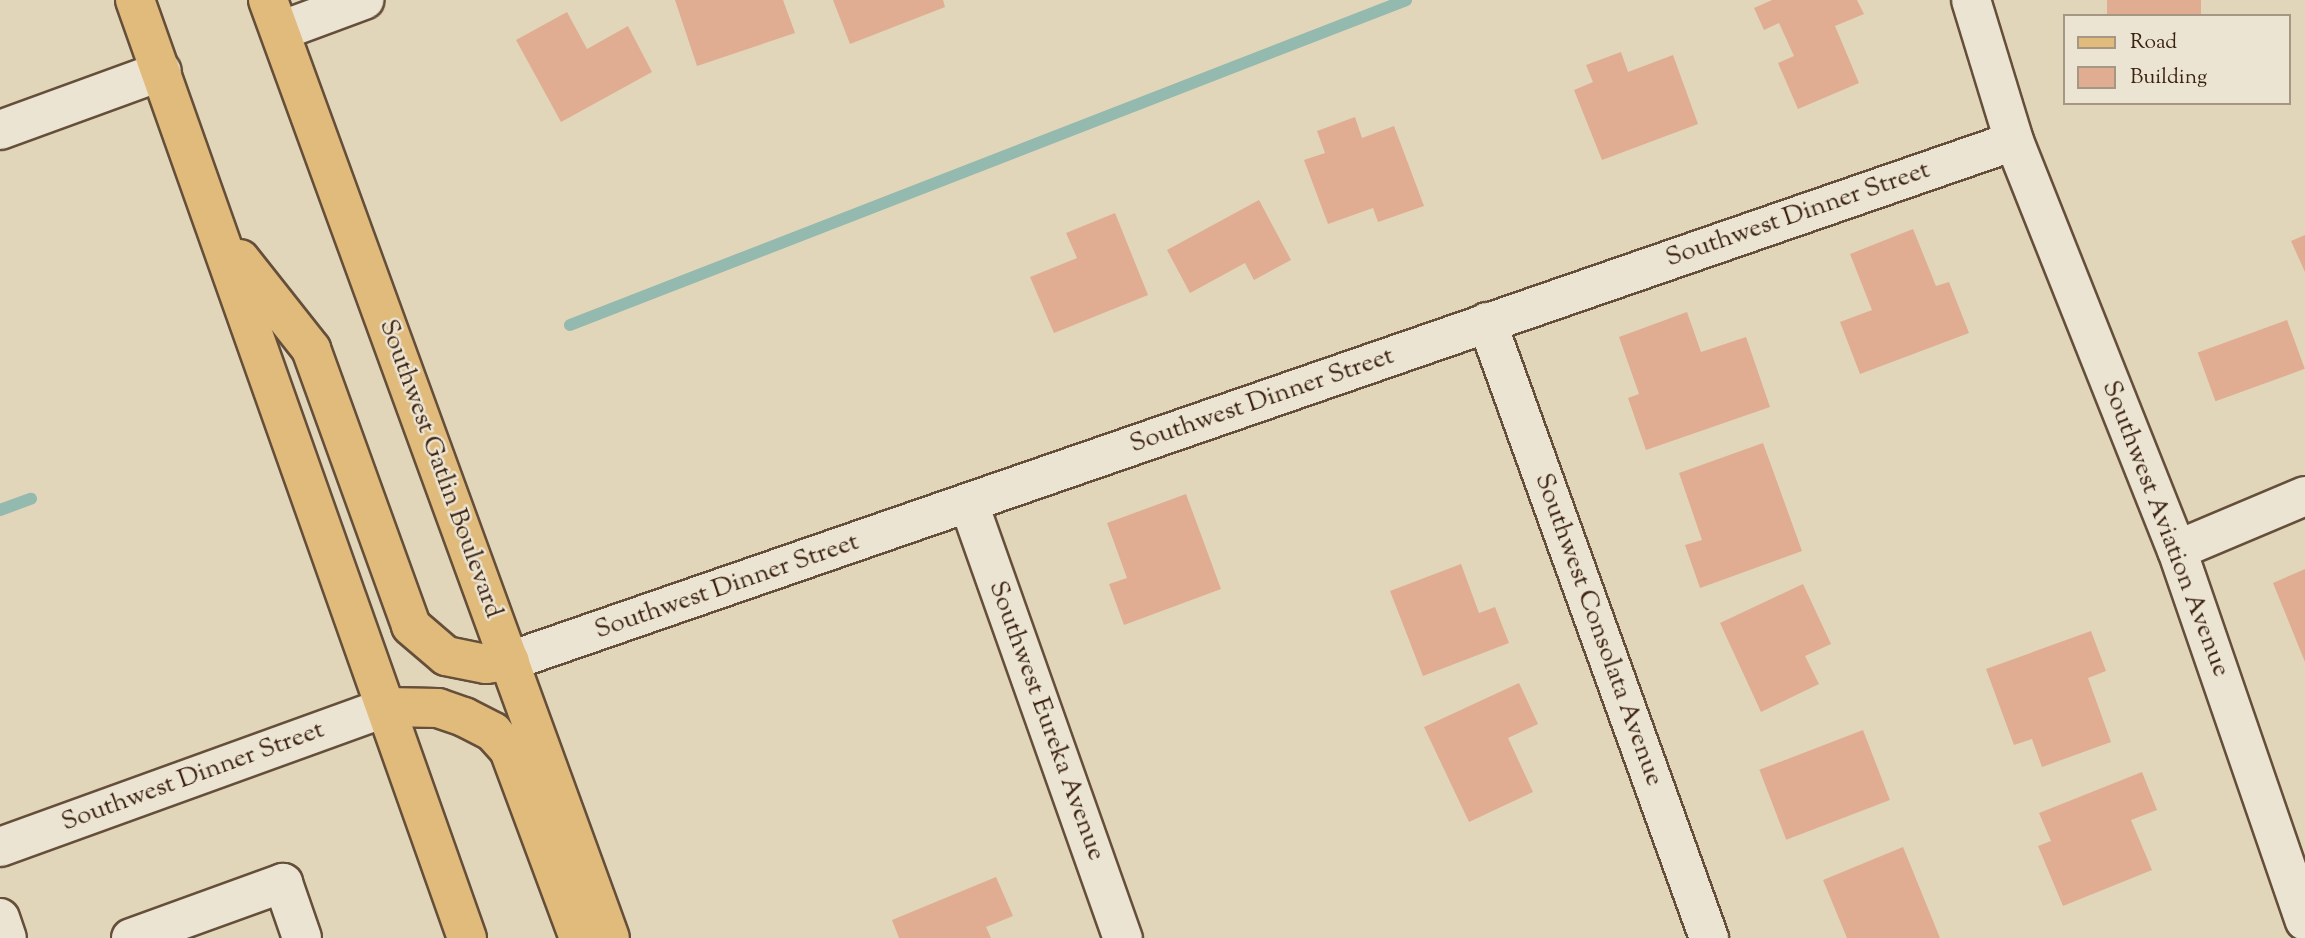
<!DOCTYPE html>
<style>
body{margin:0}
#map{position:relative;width:2305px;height:938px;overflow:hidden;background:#e1d6b9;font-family:"Sorts Mill Goudy",serif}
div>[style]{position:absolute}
.stream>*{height:12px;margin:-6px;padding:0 6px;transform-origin:6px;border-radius:6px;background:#94b9af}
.building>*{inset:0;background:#e0ad92;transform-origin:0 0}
.roads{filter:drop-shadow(2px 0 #654f3a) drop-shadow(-2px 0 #654f3a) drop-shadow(0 2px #654f3a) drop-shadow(0 -2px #654f3a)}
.minor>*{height:38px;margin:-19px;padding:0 19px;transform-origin:19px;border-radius:19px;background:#ece4d2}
.major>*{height:38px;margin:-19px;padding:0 19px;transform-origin:19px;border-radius:19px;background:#e0bb7c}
span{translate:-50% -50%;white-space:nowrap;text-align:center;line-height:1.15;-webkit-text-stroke:5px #ece4d2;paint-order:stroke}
.street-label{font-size:26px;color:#3c2210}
.legend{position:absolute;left:2063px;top:14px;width:228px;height:91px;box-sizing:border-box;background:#ece4d2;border:2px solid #a69684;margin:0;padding:9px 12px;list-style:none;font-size:21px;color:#3c2210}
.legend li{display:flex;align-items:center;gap:14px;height:35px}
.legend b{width:35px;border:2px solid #a69684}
</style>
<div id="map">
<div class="stream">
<i style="left:570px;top:325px;width:897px;rotate:-21.24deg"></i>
<i style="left:0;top:510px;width:33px;rotate:-20deg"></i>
</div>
<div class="building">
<i style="clip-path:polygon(675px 0,783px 0,795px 33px,697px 66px)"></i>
<i style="clip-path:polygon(833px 0,943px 0,945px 7px,850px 44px)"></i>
<i style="clip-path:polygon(1772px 0,1857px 0,1864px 14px,1835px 26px,1859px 83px,1798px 109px,1778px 63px,1794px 56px,1779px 23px,1764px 30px,1754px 8px)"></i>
<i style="left:2107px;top:0;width:94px;height:17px"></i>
<i style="clip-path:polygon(567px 12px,587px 49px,628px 26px,652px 72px,561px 122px,516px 40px)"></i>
<i style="clip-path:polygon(1621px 52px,1628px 72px,1673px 55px,1698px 124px,1602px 160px,1574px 90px,1593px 82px,1586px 65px)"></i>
<i style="clip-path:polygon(1355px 117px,1362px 138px,1394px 126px,1424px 206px,1378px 222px,1373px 208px,1328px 224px,1304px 160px,1325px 153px,1317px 131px)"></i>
<i style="clip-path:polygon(1259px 200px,1291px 260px,1254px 280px,1245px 263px,1190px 293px,1167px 250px)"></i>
<i style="clip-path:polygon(1115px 213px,1148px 295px,1054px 333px,1030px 277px,1077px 258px,1066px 233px)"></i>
<i style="clip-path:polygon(1913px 229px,1936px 286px,1949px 282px,1969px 333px,1860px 374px,1840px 322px,1872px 310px,1850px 254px)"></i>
<i style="clip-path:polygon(2305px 235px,2305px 272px,2291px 241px)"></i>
<i style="clip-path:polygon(1687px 312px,1701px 352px,1746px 337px,1770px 407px,1646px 450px,1628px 398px,1639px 394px,1619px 337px)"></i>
<i style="left:2287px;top:320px;width:52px;height:95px;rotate:70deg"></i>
<i style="clip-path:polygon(1763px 443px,1802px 551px,1700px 588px,1685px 545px,1702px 540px,1679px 473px)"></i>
<i style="clip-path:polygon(1186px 494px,1221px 589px,1124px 625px,1109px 584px,1127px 578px,1107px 523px)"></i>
<i style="clip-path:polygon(1461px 564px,1479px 613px,1495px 607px,1509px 643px,1423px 676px,1390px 591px)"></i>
<i style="clip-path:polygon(2305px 569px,2305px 662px,2273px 583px)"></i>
<i style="clip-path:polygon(1803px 584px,1831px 644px,1805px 656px,1819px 684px,1761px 712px,1720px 623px)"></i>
<i style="clip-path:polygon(2091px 631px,2106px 671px,2088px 678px,2111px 742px,2042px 767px,2032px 739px,2014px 745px,1986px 669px)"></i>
<i style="clip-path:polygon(1519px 683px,1538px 724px,1508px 738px,1533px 792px,1469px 822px,1424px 727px)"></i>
<i style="left:1863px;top:730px;width:75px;height:111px;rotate:69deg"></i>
<i style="clip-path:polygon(2142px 772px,2157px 810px,2131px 820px,2152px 870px,2063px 906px,2038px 846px,2051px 841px,2039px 813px)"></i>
<i style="clip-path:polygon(1903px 847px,1940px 938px,1847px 938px,1823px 880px)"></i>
<i style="clip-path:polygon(996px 877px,1013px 916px,986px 927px,991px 938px,899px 938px,892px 920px)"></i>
</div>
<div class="roads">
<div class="minor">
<i style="left:1971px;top:0;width:147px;rotate:73deg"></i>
<i style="left:2014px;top:141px;width:440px;rotate:68.3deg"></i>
<i style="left:2177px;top:550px;width:392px;rotate:71deg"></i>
<i style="left:280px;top:31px;width:90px;rotate:-20.3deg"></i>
<i style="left:0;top:130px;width:172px;rotate:-20deg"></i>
<i style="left:1487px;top:322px;width:655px;rotate:70.18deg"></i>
<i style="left:969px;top:504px;width:461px;rotate:70.5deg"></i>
<i style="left:2177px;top:550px;width:139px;rotate:-22.9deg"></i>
<i style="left:510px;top:661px;width:1591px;rotate:-19.07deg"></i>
<i style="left:0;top:847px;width:412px;rotate:-19.9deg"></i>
<i style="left:0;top:918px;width:21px;rotate:71deg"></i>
<i style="left:131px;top:938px;width:162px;rotate:-19.9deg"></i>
<i style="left:283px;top:883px;width:58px;rotate:70.9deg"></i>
</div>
<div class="major">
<i style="left:135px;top:0;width:995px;rotate:70.51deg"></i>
<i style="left:268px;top:0;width:998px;rotate:69.97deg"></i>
<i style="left:240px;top:259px;width:115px;rotate:51.7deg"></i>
<i style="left:311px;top:349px;width:294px;rotate:70.1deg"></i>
<i style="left:411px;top:626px;width:46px;rotate:40.6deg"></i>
<i style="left:446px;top:656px;width:41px;rotate:11.3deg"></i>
<i style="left:486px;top:664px;width:24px;rotate:-7deg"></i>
<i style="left:387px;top:707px;width:51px;rotate:1.1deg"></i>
<i style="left:438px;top:708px;width:28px;rotate:19deg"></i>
<i style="left:464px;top:717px;width:33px;rotate:27deg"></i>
<i style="left:493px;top:732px;width:24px;rotate:48deg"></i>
<i style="left:509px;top:750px;width:201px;rotate:69.6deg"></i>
</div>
</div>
<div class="street-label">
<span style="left:1798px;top:215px;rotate:-19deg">Southwest Dinner Street</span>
<span style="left:1262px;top:401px;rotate:-19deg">Southwest Dinner Street</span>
<span style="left:440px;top:469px;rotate:70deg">Southwest Gatlin Boulevard</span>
<span style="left:2165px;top:529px;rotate:69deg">Southwest Aviation Avenue</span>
<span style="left:727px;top:587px;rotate:-19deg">Southwest Dinner Street</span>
<span style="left:1598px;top:630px;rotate:70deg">Southwest Consolata Avenue</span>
<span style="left:1046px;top:721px;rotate:70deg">Southwest Eureka Avenue</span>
<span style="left:193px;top:777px;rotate:-20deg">Southwest Dinner Street</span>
</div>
<ul class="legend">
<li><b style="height:9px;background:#e0bb7c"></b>Road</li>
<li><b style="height:19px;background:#e0ad92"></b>Building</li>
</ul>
</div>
